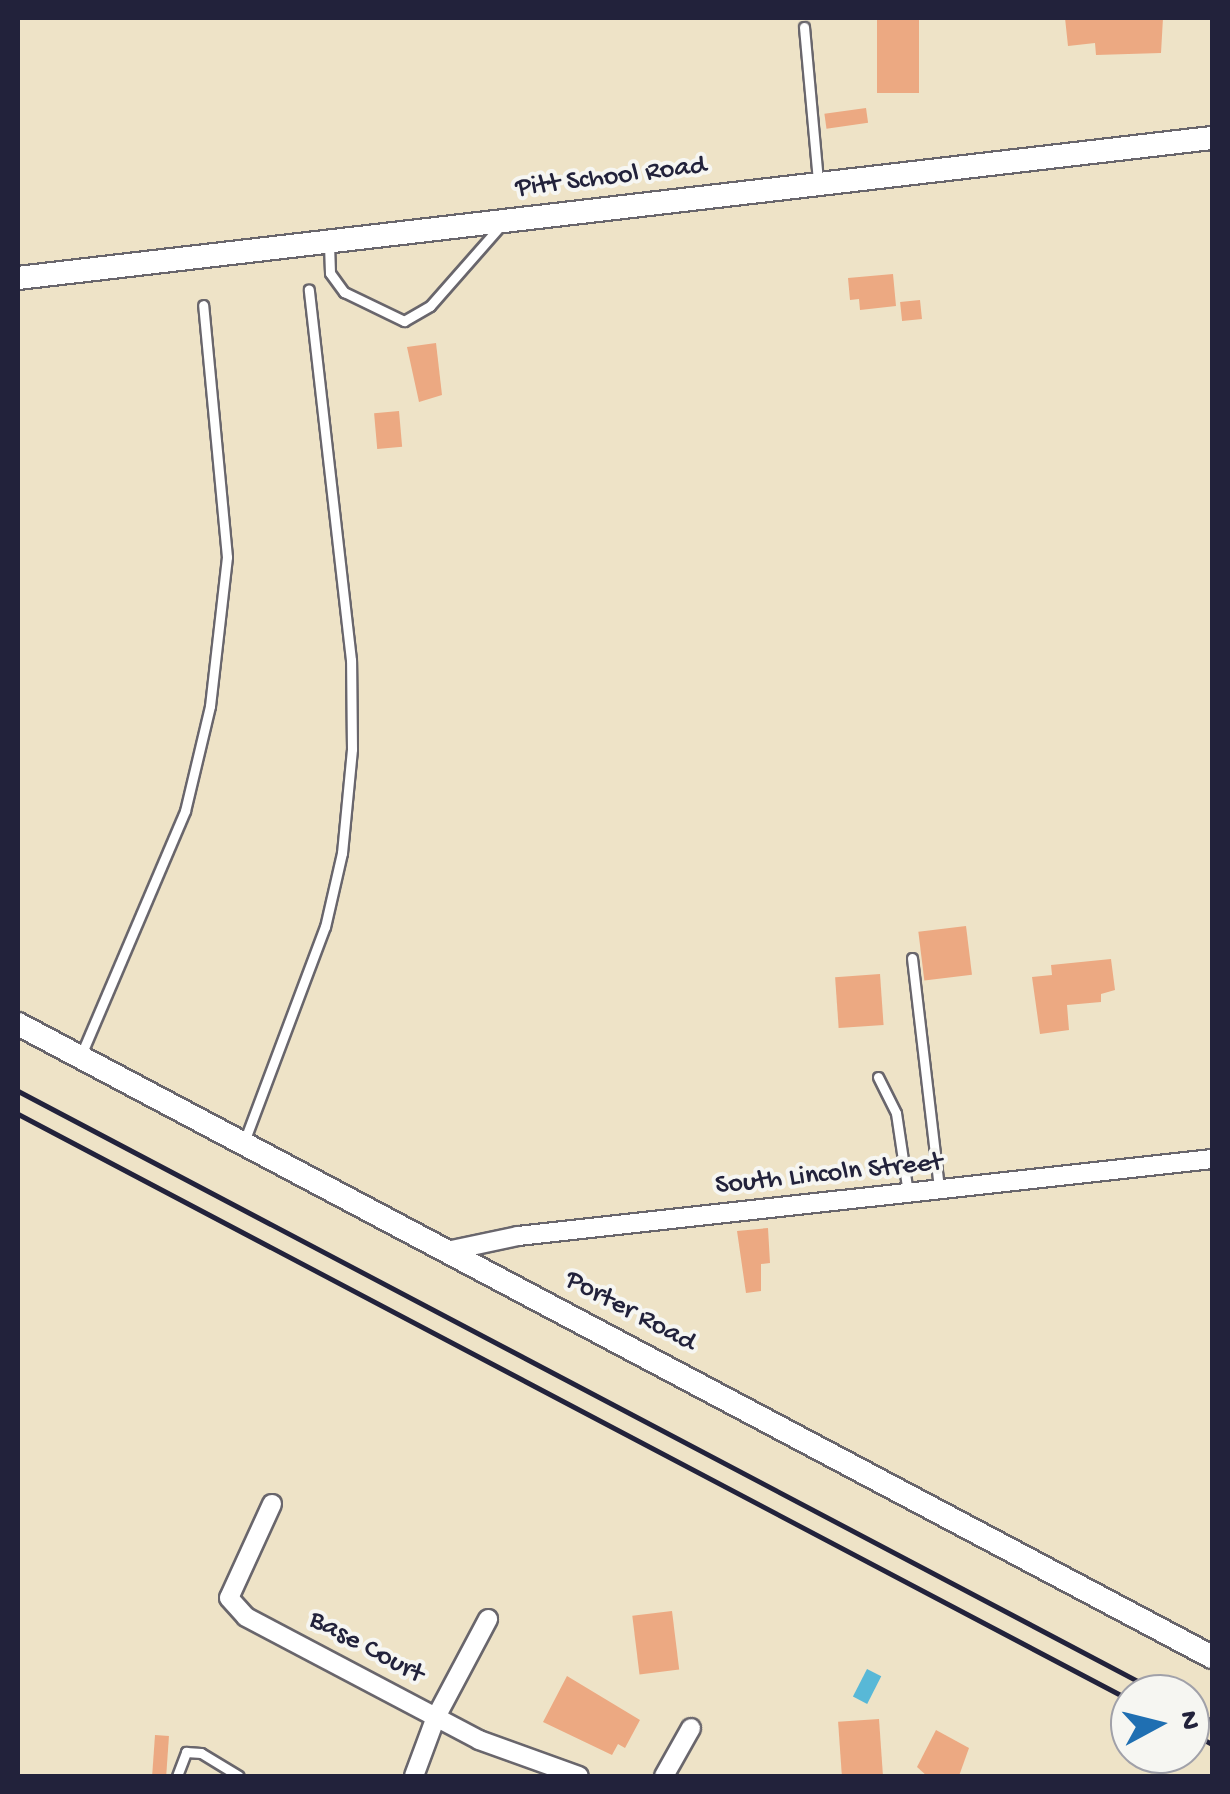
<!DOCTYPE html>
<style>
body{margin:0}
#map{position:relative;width:1230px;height:1794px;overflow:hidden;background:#eee3c7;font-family:"Gochi Hand",sans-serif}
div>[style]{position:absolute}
.water>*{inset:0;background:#58b8d7;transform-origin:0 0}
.building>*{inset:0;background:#eca982;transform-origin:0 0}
.roads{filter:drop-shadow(2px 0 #69666c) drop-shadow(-2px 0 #69666c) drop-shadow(0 2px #69666c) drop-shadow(0 -2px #69666c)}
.service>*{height:9px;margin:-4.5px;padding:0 4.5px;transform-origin:4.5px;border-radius:4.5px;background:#fff}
.minor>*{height:18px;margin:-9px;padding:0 9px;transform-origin:9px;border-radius:9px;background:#fff}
.tertiary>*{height:22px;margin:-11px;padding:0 11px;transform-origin:11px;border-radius:11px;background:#fff}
.rail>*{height:5px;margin:-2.5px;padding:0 2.5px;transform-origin:2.5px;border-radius:2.5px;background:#22223b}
span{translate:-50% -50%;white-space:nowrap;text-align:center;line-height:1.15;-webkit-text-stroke:8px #f6f6f2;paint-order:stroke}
.street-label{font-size:28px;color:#22223b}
.frame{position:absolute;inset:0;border:20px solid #22223b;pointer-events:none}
.north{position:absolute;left:1110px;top:1674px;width:100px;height:100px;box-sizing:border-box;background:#f6f6f2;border:2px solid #a1a1a9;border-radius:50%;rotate:83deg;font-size:28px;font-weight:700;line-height:40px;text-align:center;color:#22223b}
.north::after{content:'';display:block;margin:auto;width:35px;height:45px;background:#1f6fb2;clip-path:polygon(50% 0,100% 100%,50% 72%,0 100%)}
</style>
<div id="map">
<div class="water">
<i style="left:867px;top:1669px;width:16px;height:31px;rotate:27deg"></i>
</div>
<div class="building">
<i style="left:877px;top:18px;width:42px;height:75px"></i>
<i style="clip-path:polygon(1065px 18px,1163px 18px,1161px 53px,1096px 55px,1095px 43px,1068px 46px)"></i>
<i style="left:866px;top:108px;width:15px;height:42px;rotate:82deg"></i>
<i style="clip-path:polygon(893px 274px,896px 306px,860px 310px,859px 299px,850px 300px,848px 278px)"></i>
<i style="left:920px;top:300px;width:19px;height:20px;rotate:84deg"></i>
<i style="clip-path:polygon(436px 343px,442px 395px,419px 402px,407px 347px)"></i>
<i style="left:399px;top:411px;width:36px;height:25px;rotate:85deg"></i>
<i style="left:966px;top:926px;width:49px;height:48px;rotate:83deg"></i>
<i style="clip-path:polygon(1111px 959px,1115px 990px,1101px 994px,1101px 1002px,1067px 1005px,1069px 1030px,1040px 1034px,1032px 977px,1052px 975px,1051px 965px)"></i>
<i style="left:880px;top:974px;width:51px;height:45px;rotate:86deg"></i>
<i style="clip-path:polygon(768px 1228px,770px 1263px,761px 1264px,761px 1291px,746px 1293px,737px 1231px)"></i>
<i style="left:672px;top:1611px;width:59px;height:40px;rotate:83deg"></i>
<i style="clip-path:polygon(567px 1676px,640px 1720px,625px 1748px,618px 1744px,612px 1755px,543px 1722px)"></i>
<i style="left:879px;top:1719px;width:57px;height:41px;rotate:86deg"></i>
<i style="clip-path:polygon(936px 1730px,969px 1748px,959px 1776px,927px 1776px,917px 1767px)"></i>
<i style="left:155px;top:1735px;width:14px;height:41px;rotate:4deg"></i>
</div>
<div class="roads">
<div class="service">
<i style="left:804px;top:27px;width:155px;rotate:84.8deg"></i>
<i style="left:329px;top:244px;width:29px;rotate:88deg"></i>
<i style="left:330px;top:273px;width:24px;rotate:54deg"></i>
<i style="left:344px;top:292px;width:67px;rotate:25.8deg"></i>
<i style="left:404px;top:321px;width:30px;rotate:-30deg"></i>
<i style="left:430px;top:306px;width:109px;rotate:-48.7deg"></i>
<i style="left:912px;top:958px;width:233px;rotate:83.3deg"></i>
<i style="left:81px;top:1055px;width:265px;rotate:-66.9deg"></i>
<i style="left:185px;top:811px;width:108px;rotate:-76.6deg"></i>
<i style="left:210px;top:706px;width:150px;rotate:-83.5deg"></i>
<i style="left:227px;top:557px;width:253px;rotate:-95.4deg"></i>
<i style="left:878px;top:1077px;width:40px;rotate:63.4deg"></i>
<i style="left:896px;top:1113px;width:81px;rotate:81.5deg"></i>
<i style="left:244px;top:1142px;width:230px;rotate:-69.4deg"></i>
<i style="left:325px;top:927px;width:76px;rotate:-77.1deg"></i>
<i style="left:342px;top:853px;width:104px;rotate:-84.5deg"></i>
<i style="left:352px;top:749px;width:89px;rotate:-90.6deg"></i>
<i style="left:351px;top:660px;width:373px;rotate:-96.5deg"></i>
<i style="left:177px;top:1776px;width:26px;rotate:-69deg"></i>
<i style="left:186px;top:1752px;width:15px;rotate:4deg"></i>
<i style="left:201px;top:1753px;width:44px;rotate:31.2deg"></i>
</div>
<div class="minor">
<i style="left:452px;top:1250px;width:67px;rotate:-12deg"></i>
<i style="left:518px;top:1236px;width:698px;rotate:-6.33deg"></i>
<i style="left:272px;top:1504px;width:103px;rotate:114.6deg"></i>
<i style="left:229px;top:1598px;width:25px;rotate:48deg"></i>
<i style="left:246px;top:1617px;width:263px;rotate:27.8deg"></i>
<i style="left:479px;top:1740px;width:106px;rotate:19.8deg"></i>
<i style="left:414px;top:1776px;width:63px;rotate:-69.6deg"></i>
<i style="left:436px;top:1717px;width:111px;rotate:-62deg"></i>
<i style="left:664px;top:1776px;width:55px;rotate:-60.6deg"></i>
</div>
<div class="tertiary">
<i style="left:18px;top:278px;width:1202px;rotate:-6.69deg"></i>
<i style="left:18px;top:1024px;width:1351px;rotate:27.93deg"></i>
</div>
</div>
<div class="rail">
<i style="left:18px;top:1091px;width:1293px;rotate:27.79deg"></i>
<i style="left:18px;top:1114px;width:1257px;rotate:27.79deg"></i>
<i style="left:1190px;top:1709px;width:25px;rotate:29deg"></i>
<i style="left:1190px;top:1732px;width:25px;rotate:29deg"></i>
</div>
<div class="street-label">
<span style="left:611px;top:178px;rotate:-7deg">Pitt School Road</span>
<span style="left:829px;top:1175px;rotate:-6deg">South Lincoln Street</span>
<span style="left:630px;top:1312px;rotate:28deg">Porter Road</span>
<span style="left:366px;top:1648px;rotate:28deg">Base Court</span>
</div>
<div class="frame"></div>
<div class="north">N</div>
</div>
